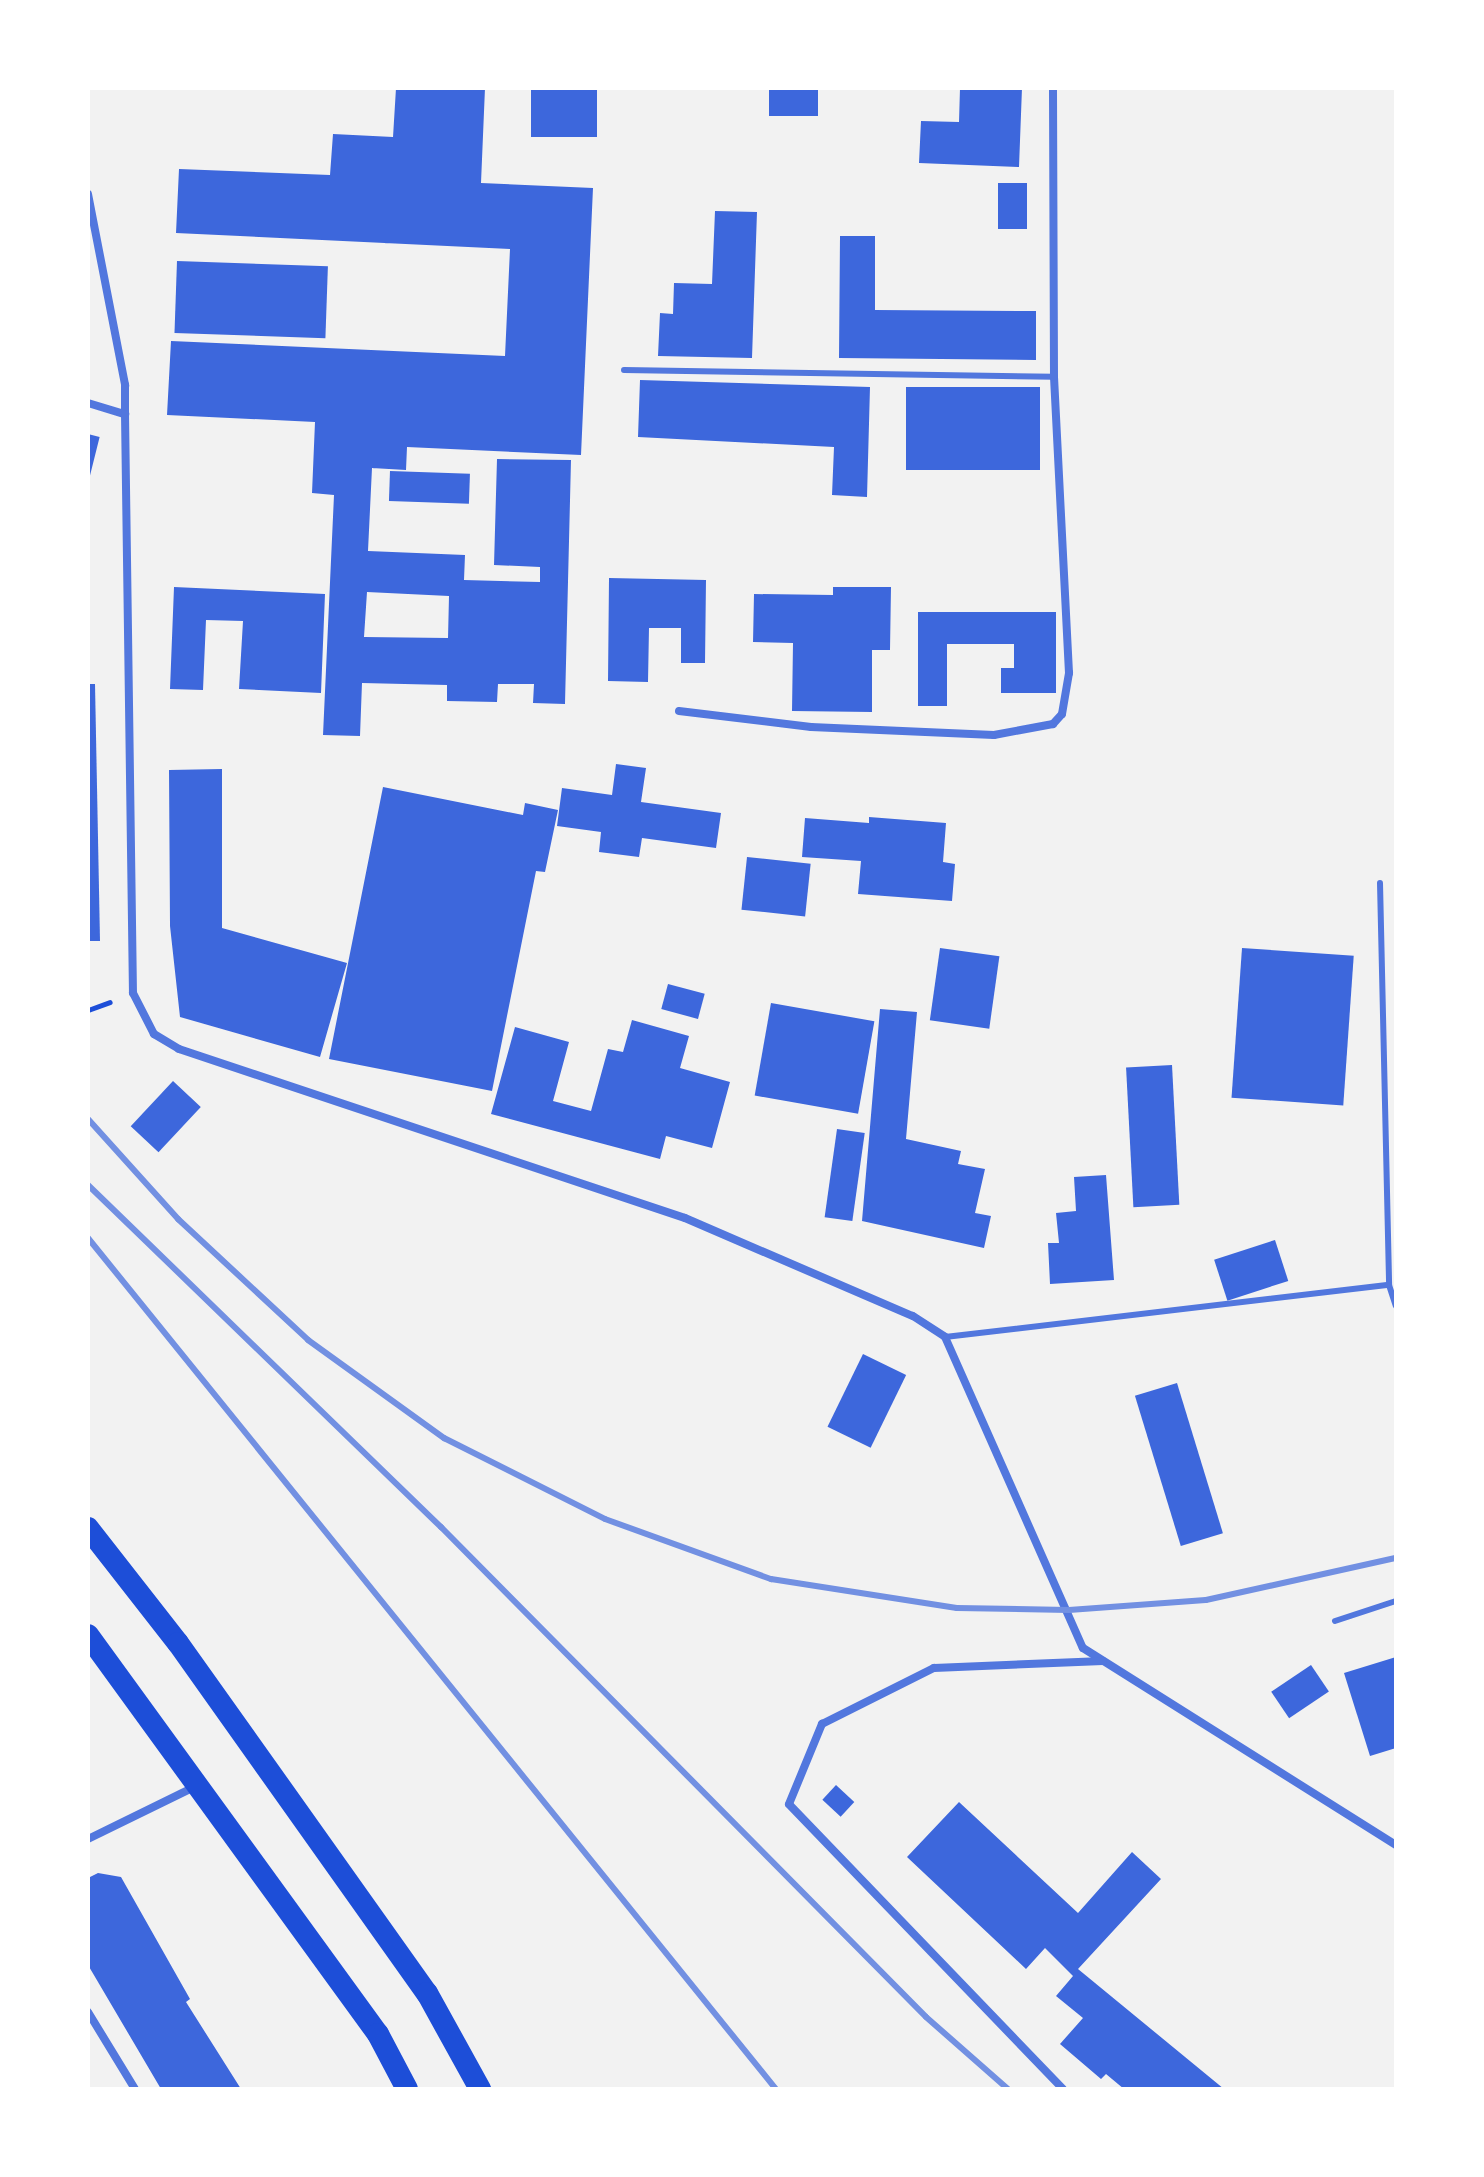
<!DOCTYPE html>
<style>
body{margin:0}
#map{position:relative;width:1484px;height:2177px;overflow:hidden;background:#f2f2f2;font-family:Raleway,sans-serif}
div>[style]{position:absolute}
.building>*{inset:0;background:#3d67dc;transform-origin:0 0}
.path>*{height:5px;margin:-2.5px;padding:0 2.5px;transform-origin:2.5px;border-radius:2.5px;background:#1d4ed8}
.service>*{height:6px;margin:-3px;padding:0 3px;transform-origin:3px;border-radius:3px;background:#5277de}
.minor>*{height:8px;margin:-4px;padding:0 4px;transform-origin:4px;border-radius:4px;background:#5277de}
.trunk>*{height:22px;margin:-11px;padding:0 11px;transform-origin:11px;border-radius:11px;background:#1d4ed8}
.rail>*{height:6px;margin:-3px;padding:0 3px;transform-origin:3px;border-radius:3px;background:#7290e2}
span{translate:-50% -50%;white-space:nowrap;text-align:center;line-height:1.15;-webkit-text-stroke:6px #fff;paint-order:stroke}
.frame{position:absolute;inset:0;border:90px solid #fff;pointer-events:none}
</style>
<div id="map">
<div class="building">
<i style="clip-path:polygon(evenodd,396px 88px,485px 88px,481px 183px,593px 188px,581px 455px,407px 447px,406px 470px,372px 468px,368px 551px,465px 555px,464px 580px,540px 582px,540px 567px,494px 565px,497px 459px,571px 460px,565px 704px,533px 703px,534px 684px,498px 684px,497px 702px,447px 701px,447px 685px,362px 683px,360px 736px,323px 735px,334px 495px,312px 493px,315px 422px,167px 415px,171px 341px,505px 356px,510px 249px,176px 233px,179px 169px,330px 175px,333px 134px,393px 137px,396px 88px,367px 592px,449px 596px,448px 638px,364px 637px,367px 592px)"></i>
<i style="left:531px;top:88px;width:66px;height:49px"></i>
<i style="left:769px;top:88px;width:49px;height:28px"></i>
<i style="clip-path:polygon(960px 88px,1022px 88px,1019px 167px,919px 163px,921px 121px,959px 122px)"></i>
<i style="left:998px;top:183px;width:29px;height:46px"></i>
<i style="clip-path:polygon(715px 211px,757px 212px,752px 358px,658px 356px,660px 313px,673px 314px,674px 283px,712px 284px)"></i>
<i style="clip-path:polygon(840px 236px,875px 236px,875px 310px,1036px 311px,1036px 360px,839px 358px)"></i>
<i style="left:177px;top:261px;width:151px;height:72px;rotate:2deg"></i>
<i style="clip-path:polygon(640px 380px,870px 387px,867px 497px,832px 495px,834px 447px,638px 437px)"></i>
<i style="left:906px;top:387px;width:134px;height:83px"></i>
<i style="left:88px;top:434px;width:12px;height:153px;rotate:14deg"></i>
<i style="left:390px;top:471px;width:80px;height:30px;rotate:2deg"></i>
<i style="clip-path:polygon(609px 578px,706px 580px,705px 663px,681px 663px,681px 628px,649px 628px,648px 682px,608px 681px)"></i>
<i style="clip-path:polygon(174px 587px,325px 594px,321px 693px,239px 689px,243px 621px,206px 620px,203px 690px,170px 689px)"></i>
<i style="clip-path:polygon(833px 587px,891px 587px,890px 650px,872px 650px,872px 712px,792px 711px,793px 643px,753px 642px,754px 594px,833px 595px)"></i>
<i style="clip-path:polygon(918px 612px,1056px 612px,1056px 693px,1001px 693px,1001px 668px,1014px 668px,1014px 644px,947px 644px,947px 706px,918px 706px)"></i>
<i style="clip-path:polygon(88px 684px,95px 684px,100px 941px,88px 941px)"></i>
<i style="clip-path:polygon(616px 764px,646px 768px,641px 802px,721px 813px,716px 848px,642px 838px,639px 857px,599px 852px,601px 832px,557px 826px,562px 788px,612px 795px)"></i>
<i style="clip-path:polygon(222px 769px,222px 928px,347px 963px,320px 1057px,180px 1017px,170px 926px,169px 770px)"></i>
<i style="clip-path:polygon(383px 787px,523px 815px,525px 803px,558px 810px,545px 872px,536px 871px,492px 1091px,329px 1059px)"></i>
<i style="clip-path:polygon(869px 817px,946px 823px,943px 862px,955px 864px,952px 901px,858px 894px,861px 861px,802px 857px,805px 818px,869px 823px)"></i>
<i style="left:747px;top:857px;width:64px;height:53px;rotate:6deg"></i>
<i style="left:940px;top:948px;width:60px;height:73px;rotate:8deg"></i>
<i style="left:1242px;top:948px;width:112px;height:150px;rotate:4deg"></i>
<i style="left:668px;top:984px;width:38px;height:26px;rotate:15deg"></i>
<i style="left:771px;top:1003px;width:105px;height:94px;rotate:10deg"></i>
<i style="clip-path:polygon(880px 1009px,917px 1012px,906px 1139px,961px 1151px,958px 1164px,985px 1169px,975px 1213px,991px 1216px,984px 1248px,862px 1221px)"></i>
<i style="clip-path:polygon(632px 1020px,689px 1036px,680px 1068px,730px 1082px,712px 1148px,666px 1136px,660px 1159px,491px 1114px,515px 1027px,569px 1042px,553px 1101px,591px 1111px,608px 1049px,623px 1052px)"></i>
<i style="left:1172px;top:1065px;width:140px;height:46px;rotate:87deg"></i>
<i style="left:173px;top:1081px;width:38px;height:62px;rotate:43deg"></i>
<i style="left:837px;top:1129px;width:28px;height:89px;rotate:8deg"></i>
<i style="clip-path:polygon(1106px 1175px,1114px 1280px,1050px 1284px,1048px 1243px,1059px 1243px,1056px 1213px,1076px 1211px,1074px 1177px)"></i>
<i style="left:1275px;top:1240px;width:43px;height:64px;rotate:72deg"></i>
<i style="left:863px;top:1354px;width:48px;height:81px;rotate:26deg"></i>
<i style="left:1177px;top:1383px;width:157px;height:44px;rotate:73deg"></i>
<i style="clip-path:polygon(1396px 1657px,1396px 1748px,1370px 1756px,1344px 1673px)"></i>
<i style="left:1311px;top:1665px;width:32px;height:48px;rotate:56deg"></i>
<i style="left:836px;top:1785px;width:25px;height:20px;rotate:43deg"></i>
<i style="clip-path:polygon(959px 1802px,1078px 1913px,1132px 1852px,1161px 1879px,1078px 1969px,1224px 2089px,1124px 2089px,1106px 2074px,1101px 2079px,1060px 2044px,1083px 2018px,1056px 1996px,1073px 1976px,1045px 1948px,1026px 1969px,907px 1857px)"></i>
<i style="clip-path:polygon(98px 1873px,121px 1877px,190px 1999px,186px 2002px,241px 2089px,161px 2089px,88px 1965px,88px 1878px)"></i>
</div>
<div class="path">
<i style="left:88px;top:1010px;width:23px;rotate:-20deg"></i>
</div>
<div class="service">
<i style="left:624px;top:370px;width:430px;rotate:0.9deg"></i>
<i style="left:1380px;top:883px;width:402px;rotate:88.7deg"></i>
<i style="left:1389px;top:1285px;width:22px;rotate:72deg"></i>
<i style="left:945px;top:1337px;width:447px;rotate:-6.7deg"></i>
<i style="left:1335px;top:1621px;width:64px;rotate:-18.2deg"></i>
</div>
<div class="minor">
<i style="left:88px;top:194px;width:195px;rotate:79deg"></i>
<i style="left:125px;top:385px;width:29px;rotate:90deg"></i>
<i style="left:88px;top:403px;width:39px;rotate:17deg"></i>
<i style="left:125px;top:414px;width:579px;rotate:89.21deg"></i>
<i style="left:133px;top:993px;width:46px;rotate:62.9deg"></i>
<i style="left:154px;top:1034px;width:29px;rotate:31deg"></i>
<i style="left:179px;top:1049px;width:533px;rotate:18.47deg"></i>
<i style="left:685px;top:1218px;width:248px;rotate:23.3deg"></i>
<i style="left:913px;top:1316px;width:38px;rotate:33deg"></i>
<i style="left:945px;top:1337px;width:340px;rotate:66.1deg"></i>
<i style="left:1083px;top:1648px;width:370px;rotate:32.2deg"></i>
<i style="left:679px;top:711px;width:133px;rotate:6.9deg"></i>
<i style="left:811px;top:727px;width:183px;rotate:2.5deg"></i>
<i style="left:994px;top:735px;width:60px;rotate:-10.6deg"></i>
<i style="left:1053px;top:724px;width:13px;rotate:-48deg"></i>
<i style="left:1062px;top:714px;width:42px;rotate:-80.3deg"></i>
<i style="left:1069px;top:673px;width:296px;rotate:-92.9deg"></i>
<i style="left:1054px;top:377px;width:289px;rotate:-90.2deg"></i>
<i style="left:88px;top:1839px;width:118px;rotate:-26.1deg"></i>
<i style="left:88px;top:2012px;width:90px;rotate:58.6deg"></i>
<i style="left:1063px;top:2089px;width:395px;rotate:-133.9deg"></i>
<i style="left:789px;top:1804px;width:87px;rotate:-67.6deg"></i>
<i style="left:822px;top:1724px;width:125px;rotate:-26.6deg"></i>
<i style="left:934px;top:1668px;width:169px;rotate:-2.4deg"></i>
</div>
<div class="trunk">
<i style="left:88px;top:1528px;width:146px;rotate:52deg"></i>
<i style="left:178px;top:1643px;width:430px;rotate:54.6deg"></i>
<i style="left:427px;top:1993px;width:110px;rotate:61.1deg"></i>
<i style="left:88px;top:1635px;width:493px;rotate:54deg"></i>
<i style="left:378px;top:2034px;width:62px;rotate:62.2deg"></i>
</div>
<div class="rail">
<i style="left:88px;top:1119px;width:135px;rotate:48deg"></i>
<i style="left:178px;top:1219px;width:178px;rotate:42.9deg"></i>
<i style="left:308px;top:1340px;width:168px;rotate:35.8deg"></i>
<i style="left:444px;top:1438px;width:180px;rotate:26.7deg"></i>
<i style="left:605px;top:1519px;width:177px;rotate:19.9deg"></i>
<i style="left:771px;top:1579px;width:188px;rotate:8.9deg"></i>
<i style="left:957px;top:1608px;width:112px;rotate:1deg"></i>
<i style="left:1069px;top:1610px;width:137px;rotate:-4.2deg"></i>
<i style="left:1206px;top:1600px;width:195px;rotate:-12.5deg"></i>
<i style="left:88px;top:1185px;width:492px;rotate:44.1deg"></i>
<i style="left:441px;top:1527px;width:689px;rotate:45.29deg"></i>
<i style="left:926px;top:2017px;width:109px;rotate:41.3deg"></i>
<i style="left:88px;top:1238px;width:1094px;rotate:51.05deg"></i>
</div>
<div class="frame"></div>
</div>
